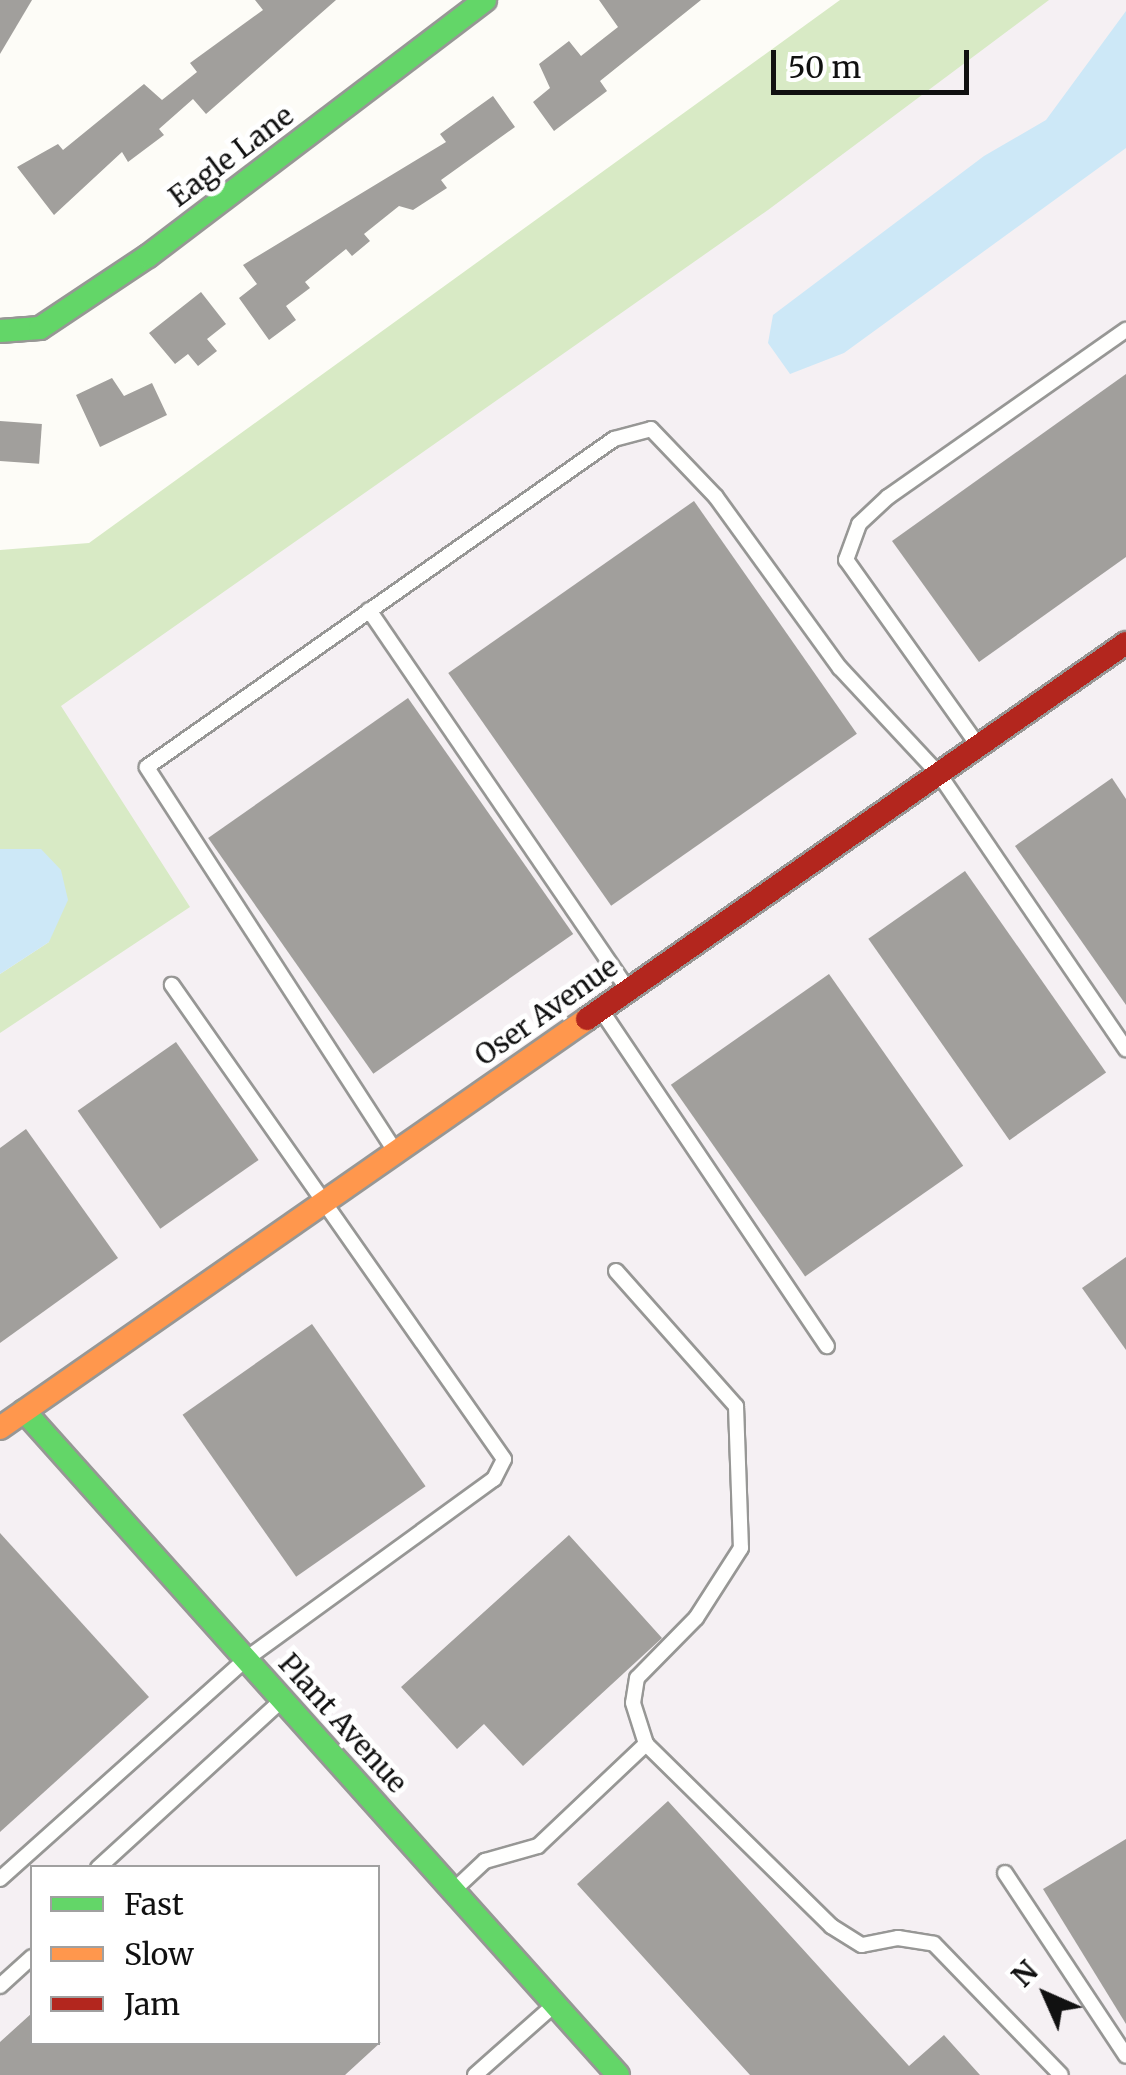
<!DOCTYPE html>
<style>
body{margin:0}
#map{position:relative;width:1126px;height:2075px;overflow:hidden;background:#fdfcf7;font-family:Merriweather,serif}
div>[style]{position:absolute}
.industrial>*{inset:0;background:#f5f0f3}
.forest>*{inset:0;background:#d8eac5}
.water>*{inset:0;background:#cde8f7}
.building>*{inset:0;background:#a19f9c;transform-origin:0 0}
.roads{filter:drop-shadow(2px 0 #979795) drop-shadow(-2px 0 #979795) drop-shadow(0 2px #979795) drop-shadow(0 -2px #979795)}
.lane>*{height:14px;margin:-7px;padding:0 7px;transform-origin:7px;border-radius:7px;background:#fffffe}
.fast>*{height:22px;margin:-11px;padding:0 11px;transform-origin:11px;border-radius:11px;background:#63d668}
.slow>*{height:22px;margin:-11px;padding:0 11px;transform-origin:11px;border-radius:11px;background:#ff974d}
.jam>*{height:22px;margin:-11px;padding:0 11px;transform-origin:11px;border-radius:11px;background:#b3261e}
span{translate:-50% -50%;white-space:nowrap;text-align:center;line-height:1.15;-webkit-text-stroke:10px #fff;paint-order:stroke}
.street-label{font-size:28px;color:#111}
.legend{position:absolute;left:30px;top:1865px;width:350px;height:180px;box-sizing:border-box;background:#fff;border:2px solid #a0a0a0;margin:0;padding:12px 18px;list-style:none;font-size:30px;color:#111}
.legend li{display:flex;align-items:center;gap:20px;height:50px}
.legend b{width:50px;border:2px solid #a0a0a0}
.north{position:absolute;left:996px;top:1945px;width:100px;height:100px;-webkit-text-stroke:8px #fff;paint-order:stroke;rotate:315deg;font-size:28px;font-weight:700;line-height:40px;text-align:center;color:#111}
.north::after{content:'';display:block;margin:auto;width:35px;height:45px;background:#111;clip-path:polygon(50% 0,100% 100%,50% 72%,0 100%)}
.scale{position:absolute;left:771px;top:50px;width:198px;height:45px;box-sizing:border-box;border:5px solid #111;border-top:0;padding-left:12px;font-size:30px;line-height:35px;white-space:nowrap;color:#111;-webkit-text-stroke:8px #fff;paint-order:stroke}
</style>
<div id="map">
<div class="industrial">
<i style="clip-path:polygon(evenodd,928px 0,1126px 0,1126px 2075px,0 2075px,0 633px,928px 0,32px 1868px,378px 1868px,378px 2042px,32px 2042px,32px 1868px)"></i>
</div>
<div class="forest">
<i style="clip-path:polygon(840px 0,1049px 0,768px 210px,61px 706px,190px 907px,0 1033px,0 974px,49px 942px,41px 849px,0 849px,0 550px,89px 543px)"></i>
</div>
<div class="water">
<i style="clip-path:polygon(1126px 11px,1126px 148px,844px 353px,790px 374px,768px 343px,773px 315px,984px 156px,1046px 120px)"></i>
<i style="clip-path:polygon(0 849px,41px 849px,61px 870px,68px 900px,49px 942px,0 974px)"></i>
</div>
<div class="building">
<i style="clip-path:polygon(0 0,32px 0,0 54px)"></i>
<i style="clip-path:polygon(255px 0,336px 0,206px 114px,193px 99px,159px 129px,164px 135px,128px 162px,122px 152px,54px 215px,17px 167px,58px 144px,63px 150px,144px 84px,162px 100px,197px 72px,190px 63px,263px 10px)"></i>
<i style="clip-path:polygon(599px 0,701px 0,600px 81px,607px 91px,554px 131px,533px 102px,550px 88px,539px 64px,569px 41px,581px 56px,618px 27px)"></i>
<i style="clip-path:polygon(493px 96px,515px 127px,441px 180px,447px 188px,413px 210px,399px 206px,364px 234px,370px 241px,352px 256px,346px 249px,305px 282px,310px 288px,286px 306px,296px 320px,269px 340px,239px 298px,257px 284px,243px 265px,446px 142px,440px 134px)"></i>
<i style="clip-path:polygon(201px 292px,226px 324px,207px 339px,217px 351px,198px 366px,188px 354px,175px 364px,149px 333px)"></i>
<i style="clip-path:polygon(1126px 374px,1126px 557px,979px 662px,892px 541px)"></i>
<i style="clip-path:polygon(112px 378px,124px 396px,152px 383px,167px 415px,100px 447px,76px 395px)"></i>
<i style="left:0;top:421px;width:42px;height:40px;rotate:4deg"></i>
<i style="left:694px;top:501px;width:284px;height:300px;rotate:55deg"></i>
<i style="left:408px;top:698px;width:288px;height:244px;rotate:55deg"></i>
<i style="clip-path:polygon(1112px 778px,1126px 799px,1126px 1005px,1015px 846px)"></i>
<i style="left:965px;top:871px;width:246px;height:118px;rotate:55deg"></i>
<i style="left:829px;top:974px;width:234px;height:193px;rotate:55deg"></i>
<i style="left:176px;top:1042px;width:144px;height:120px;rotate:55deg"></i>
<i style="clip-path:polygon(26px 1129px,118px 1258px,0 1343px,0 1148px)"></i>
<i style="clip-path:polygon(1126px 1257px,1126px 1350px,1082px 1288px)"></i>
<i style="left:312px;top:1324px;width:198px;height:158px;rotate:55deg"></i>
<i style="clip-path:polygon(0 1533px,149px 1697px,0 1832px)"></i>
<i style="clip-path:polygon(569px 1535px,662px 1638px,523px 1766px,484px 1724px,457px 1749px,401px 1687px)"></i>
<i style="clip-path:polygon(668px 1801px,909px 2066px,944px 2035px,980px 2075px,750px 2075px,577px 1884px)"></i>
<i style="clip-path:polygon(1126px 1839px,1126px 2024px,1043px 1889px)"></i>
<i style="clip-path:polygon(32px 2013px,32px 2042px,381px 2042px,345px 2075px,0 2075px,0 2042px)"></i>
</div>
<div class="roads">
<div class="lane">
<i style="left:369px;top:610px;width:459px;rotate:55.7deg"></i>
<i style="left:977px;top:744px;width:226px;rotate:-125.4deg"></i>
<i style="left:846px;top:560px;width:38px;rotate:-70deg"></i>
<i style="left:859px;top:524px;width:40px;rotate:-43deg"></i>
<i style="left:888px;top:497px;width:291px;rotate:-35.1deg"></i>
<i style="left:601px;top:1010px;width:405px;rotate:56.1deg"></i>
<i style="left:395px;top:1151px;width:457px;rotate:-122.9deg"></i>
<i style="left:147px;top:767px;width:571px;rotate:-35.08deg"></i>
<i style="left:614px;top:439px;width:38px;rotate:-15deg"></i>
<i style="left:651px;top:429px;width:94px;rotate:46.3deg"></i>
<i style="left:716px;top:497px;width:211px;rotate:54.1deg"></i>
<i style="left:840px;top:668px;width:145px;rotate:47deg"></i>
<i style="left:939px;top:774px;width:333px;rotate:55.8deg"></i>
<i style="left:616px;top:1271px;width:181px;rotate:48.4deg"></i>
<i style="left:736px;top:1406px;width:142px;rotate:88deg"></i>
<i style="left:741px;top:1548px;width:83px;rotate:122.7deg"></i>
<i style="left:696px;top:1618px;width:84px;rotate:134.5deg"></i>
<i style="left:637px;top:1678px;width:25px;rotate:99deg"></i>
<i style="left:633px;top:1703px;width:43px;rotate:72.4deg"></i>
<i style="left:98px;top:1868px;width:249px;rotate:-42.4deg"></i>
<i style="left:1005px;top:1873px;width:219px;rotate:56.5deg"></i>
<i style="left:0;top:1879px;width:330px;rotate:-41.8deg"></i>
<i style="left:246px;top:1659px;width:306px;rotate:-36deg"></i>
<i style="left:494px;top:1479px;width:22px;rotate:-63deg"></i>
<i style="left:504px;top:1459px;width:579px;rotate:-125.01deg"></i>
<i style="left:456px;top:1888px;width:40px;rotate:-43deg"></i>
<i style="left:485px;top:1861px;width:55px;rotate:-15.8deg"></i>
<i style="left:538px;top:1846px;width:149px;rotate:-43.4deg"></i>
<i style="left:646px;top:1744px;width:260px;rotate:44.5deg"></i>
<i style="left:831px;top:1926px;width:36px;rotate:32deg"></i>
<i style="left:862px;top:1945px;width:37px;rotate:-11deg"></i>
<i style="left:898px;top:1938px;width:36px;rotate:9deg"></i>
<i style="left:934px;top:1944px;width:182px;rotate:45.9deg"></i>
<i style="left:0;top:1986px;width:43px;rotate:-42.2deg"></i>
<i style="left:475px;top:2075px;width:106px;rotate:-41.5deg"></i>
</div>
<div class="fast">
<i style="left:0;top:331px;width:40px;rotate:-4.3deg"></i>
<i style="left:40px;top:328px;width:130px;rotate:-33.7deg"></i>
<i style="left:148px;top:256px;width:423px;rotate:-37.2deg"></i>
<i style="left:24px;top:1411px;width:891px;rotate:48.18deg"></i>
</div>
<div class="slow">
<i style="left:0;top:1428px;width:715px;rotate:-34.87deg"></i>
</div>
<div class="jam">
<i style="left:587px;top:1019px;width:657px;rotate:-34.9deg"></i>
</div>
</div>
<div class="street-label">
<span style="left:231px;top:156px;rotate:-37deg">Eagle Lane</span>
<span style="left:546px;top:1011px;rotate:-35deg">Oser Avenue</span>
<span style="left:343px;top:1723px;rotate:48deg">Plant Avenue</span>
</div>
<ul class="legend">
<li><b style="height:12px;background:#63d668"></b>Fast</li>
<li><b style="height:12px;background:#ff974d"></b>Slow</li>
<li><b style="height:12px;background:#b3261e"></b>Jam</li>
</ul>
<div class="north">N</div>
<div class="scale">50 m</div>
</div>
